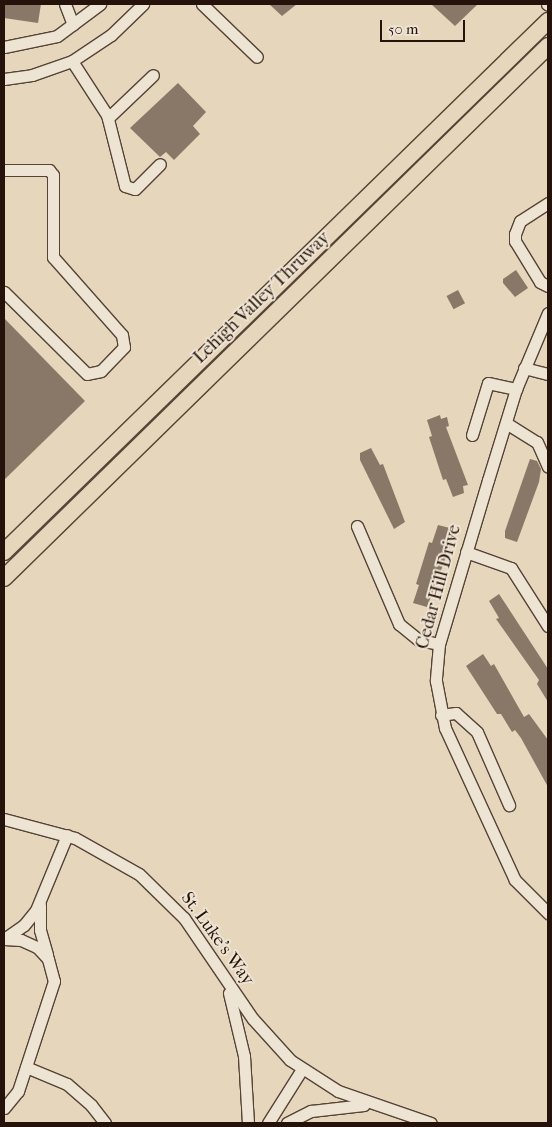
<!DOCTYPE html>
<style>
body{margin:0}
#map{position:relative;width:552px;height:1127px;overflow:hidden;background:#e5d6bc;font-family:"IM FELL French Canon",serif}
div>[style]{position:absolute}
.building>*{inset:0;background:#897867;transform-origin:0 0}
.roads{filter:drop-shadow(1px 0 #554336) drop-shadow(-1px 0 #554336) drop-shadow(0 1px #554336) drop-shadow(0 -1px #554336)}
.minor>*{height:11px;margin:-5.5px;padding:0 5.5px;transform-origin:5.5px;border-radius:5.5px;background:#eee4d3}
.highway>*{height:16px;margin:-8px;padding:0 8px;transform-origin:8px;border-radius:8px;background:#e5d6bc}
span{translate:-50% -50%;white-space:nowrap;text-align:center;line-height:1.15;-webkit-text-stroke:4px #eee4d3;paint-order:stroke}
.street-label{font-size:18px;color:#25120a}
.frame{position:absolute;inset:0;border:5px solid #25120a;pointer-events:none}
.scale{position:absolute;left:380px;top:20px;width:85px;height:22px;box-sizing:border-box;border:2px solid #25120a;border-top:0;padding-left:6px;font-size:15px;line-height:18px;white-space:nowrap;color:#25120a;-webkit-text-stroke:4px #eee4d3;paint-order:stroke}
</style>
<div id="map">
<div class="building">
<i style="clip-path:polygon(4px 4px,41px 4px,38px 23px,4px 18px)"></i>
<i style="clip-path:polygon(269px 4px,297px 4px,282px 16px)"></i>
<i style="clip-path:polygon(431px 4px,478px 4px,455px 26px)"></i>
<i style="clip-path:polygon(178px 83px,206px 112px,193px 126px,200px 134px,174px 160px,166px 152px,160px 157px,130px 128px)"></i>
<i style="clip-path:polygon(516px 270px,528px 288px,515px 297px,503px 283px,503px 279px)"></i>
<i style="left:458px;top:290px;width:15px;height:13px;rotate:62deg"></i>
<i style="clip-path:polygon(4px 318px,85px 401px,4px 480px)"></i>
<i style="clip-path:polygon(440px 415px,441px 419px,447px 417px,449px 426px,446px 427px,468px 485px,463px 486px,464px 493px,453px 497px,446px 479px,443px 480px,429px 437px,432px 436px,427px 420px)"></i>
<i style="clip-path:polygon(371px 448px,380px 465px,383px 464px,405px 522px,394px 529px,360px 460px,360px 453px)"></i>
<i style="clip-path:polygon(530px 459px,537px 461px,541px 469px,539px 482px,517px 542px,505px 538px,505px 531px)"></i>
<i style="clip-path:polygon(438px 525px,450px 528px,450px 534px,454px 536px,427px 607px,413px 603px,419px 585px,416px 584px,429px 542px,432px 543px)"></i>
<i style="clip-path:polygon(499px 594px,548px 669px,548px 702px,537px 684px,539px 680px,496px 619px,499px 618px,489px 601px)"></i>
<i style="clip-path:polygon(483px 654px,491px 666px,494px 664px,524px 717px,529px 714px,548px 740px,548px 787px,521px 738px,515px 730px,512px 732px,501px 714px,497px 714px,466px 666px)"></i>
</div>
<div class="roads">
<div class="minor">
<i style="left:65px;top:4px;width:22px;rotate:69deg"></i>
<i style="left:202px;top:4px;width:76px;rotate:43.9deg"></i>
<i style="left:547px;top:4px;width:1px;rotate:45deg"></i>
<i style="left:4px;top:47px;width:54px;rotate:-11.7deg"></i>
<i style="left:57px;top:36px;width:54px;rotate:-36.7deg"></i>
<i style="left:72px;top:61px;width:64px;rotate:57.1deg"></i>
<i style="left:107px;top:115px;width:73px;rotate:75.8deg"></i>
<i style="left:125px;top:186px;width:10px;rotate:17deg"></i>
<i style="left:135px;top:189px;width:35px;rotate:-45deg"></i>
<i style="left:4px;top:79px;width:28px;rotate:-8deg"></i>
<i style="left:32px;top:75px;width:42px;rotate:-19.3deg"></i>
<i style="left:72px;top:61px;width:47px;rotate:-33.7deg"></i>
<i style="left:111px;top:35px;width:45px;rotate:-44.1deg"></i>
<i style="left:108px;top:118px;width:62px;rotate:-43.7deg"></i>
<i style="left:4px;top:170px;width:45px"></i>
<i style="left:49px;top:170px;width:6px;rotate:51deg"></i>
<i style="left:53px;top:175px;width:82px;rotate:90deg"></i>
<i style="left:53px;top:257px;width:104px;rotate:48.5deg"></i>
<i style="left:122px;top:335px;width:12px;rotate:81deg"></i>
<i style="left:124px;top:347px;width:33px;rotate:134deg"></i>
<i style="left:101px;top:371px;width:14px;rotate:168deg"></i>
<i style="left:87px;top:374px;width:117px;rotate:-135.3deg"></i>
<i style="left:548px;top:203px;width:33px;rotate:147deg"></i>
<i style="left:520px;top:221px;width:14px;rotate:111deg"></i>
<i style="left:515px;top:234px;width:7px;rotate:90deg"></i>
<i style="left:515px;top:241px;width:48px;rotate:58.6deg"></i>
<i style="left:540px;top:282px;width:9px;rotate:27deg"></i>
<i style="left:548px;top:313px;width:82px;rotate:112.8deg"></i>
<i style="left:516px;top:389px;width:95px;rotate:107.1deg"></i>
<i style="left:488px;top:480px;width:171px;rotate:106.6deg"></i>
<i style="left:439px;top:644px;width:37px;rotate:95deg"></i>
<i style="left:436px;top:681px;width:48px;rotate:79.2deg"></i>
<i style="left:445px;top:728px;width:167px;rotate:65.3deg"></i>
<i style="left:515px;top:880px;width:47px;rotate:45deg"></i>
<i style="left:524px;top:368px;width:25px;rotate:14deg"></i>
<i style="left:506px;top:423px;width:36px;rotate:32deg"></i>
<i style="left:537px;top:442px;width:27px;rotate:66deg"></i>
<i style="left:472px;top:435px;width:54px;rotate:-72.9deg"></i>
<i style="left:488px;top:383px;width:29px;rotate:12deg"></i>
<i style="left:357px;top:526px;width:107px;rotate:66.8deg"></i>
<i style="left:399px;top:624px;width:26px;rotate:39deg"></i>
<i style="left:419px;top:640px;width:20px;rotate:11deg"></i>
<i style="left:466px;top:552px;width:48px;rotate:19.6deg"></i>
<i style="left:511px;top:568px;width:69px;rotate:57.5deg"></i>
<i style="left:441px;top:715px;width:15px;rotate:-8deg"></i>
<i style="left:456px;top:713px;width:28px;rotate:42deg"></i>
<i style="left:477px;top:732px;width:80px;rotate:66.3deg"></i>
<i style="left:4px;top:819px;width:73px;rotate:15deg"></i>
<i style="left:75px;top:838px;width:73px;rotate:29.4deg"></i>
<i style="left:139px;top:874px;width:63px;rotate:44.4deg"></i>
<i style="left:184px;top:918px;width:122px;rotate:55.7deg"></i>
<i style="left:253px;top:1019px;width:55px;rotate:47.9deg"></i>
<i style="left:290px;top:1060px;width:57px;rotate:32.9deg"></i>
<i style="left:338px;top:1091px;width:98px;rotate:19deg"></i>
<i style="left:40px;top:905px;width:25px;rotate:90deg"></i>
<i style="left:40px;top:930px;width:26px;rotate:74deg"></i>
<i style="left:4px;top:939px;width:17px;rotate:3deg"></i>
<i style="left:21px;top:940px;width:17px;rotate:24deg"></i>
<i style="left:37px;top:947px;width:16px;rotate:47deg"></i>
<i style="left:48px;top:959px;width:23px;rotate:75deg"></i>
<i style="left:54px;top:981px;width:116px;rotate:108.1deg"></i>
<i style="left:18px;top:1091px;width:22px;rotate:129deg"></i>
<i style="left:4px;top:939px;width:24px;rotate:-35deg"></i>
<i style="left:24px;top:925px;width:19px;rotate:-51deg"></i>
<i style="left:36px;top:910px;width:81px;rotate:-67.5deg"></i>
<i style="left:229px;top:993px;width:65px;rotate:76.6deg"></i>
<i style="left:244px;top:1056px;width:67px;rotate:86.6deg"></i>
<i style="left:26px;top:1067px;width:44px;rotate:22.5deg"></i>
<i style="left:67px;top:1084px;width:32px;rotate:41deg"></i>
<i style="left:91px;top:1105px;width:23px;rotate:52deg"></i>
<i style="left:268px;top:1123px;width:64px;rotate:-57.8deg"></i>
<i style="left:287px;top:1123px;width:27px;rotate:-27deg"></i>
<i style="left:311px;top:1111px;width:53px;rotate:-6.5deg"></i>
</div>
<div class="highway">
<i style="left:4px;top:552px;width:760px;rotate:-44.31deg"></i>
<i style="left:4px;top:578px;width:761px;rotate:-44.36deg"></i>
</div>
</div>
<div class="street-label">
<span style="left:262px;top:298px;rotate:-44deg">Lehigh Valley Thruway</span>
<span style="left:439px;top:587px;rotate:-75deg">Cedar Hill Drive</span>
<span style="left:217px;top:939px;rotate:54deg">St. Luke's Way</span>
</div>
<div class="frame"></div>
<div class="scale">50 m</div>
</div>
